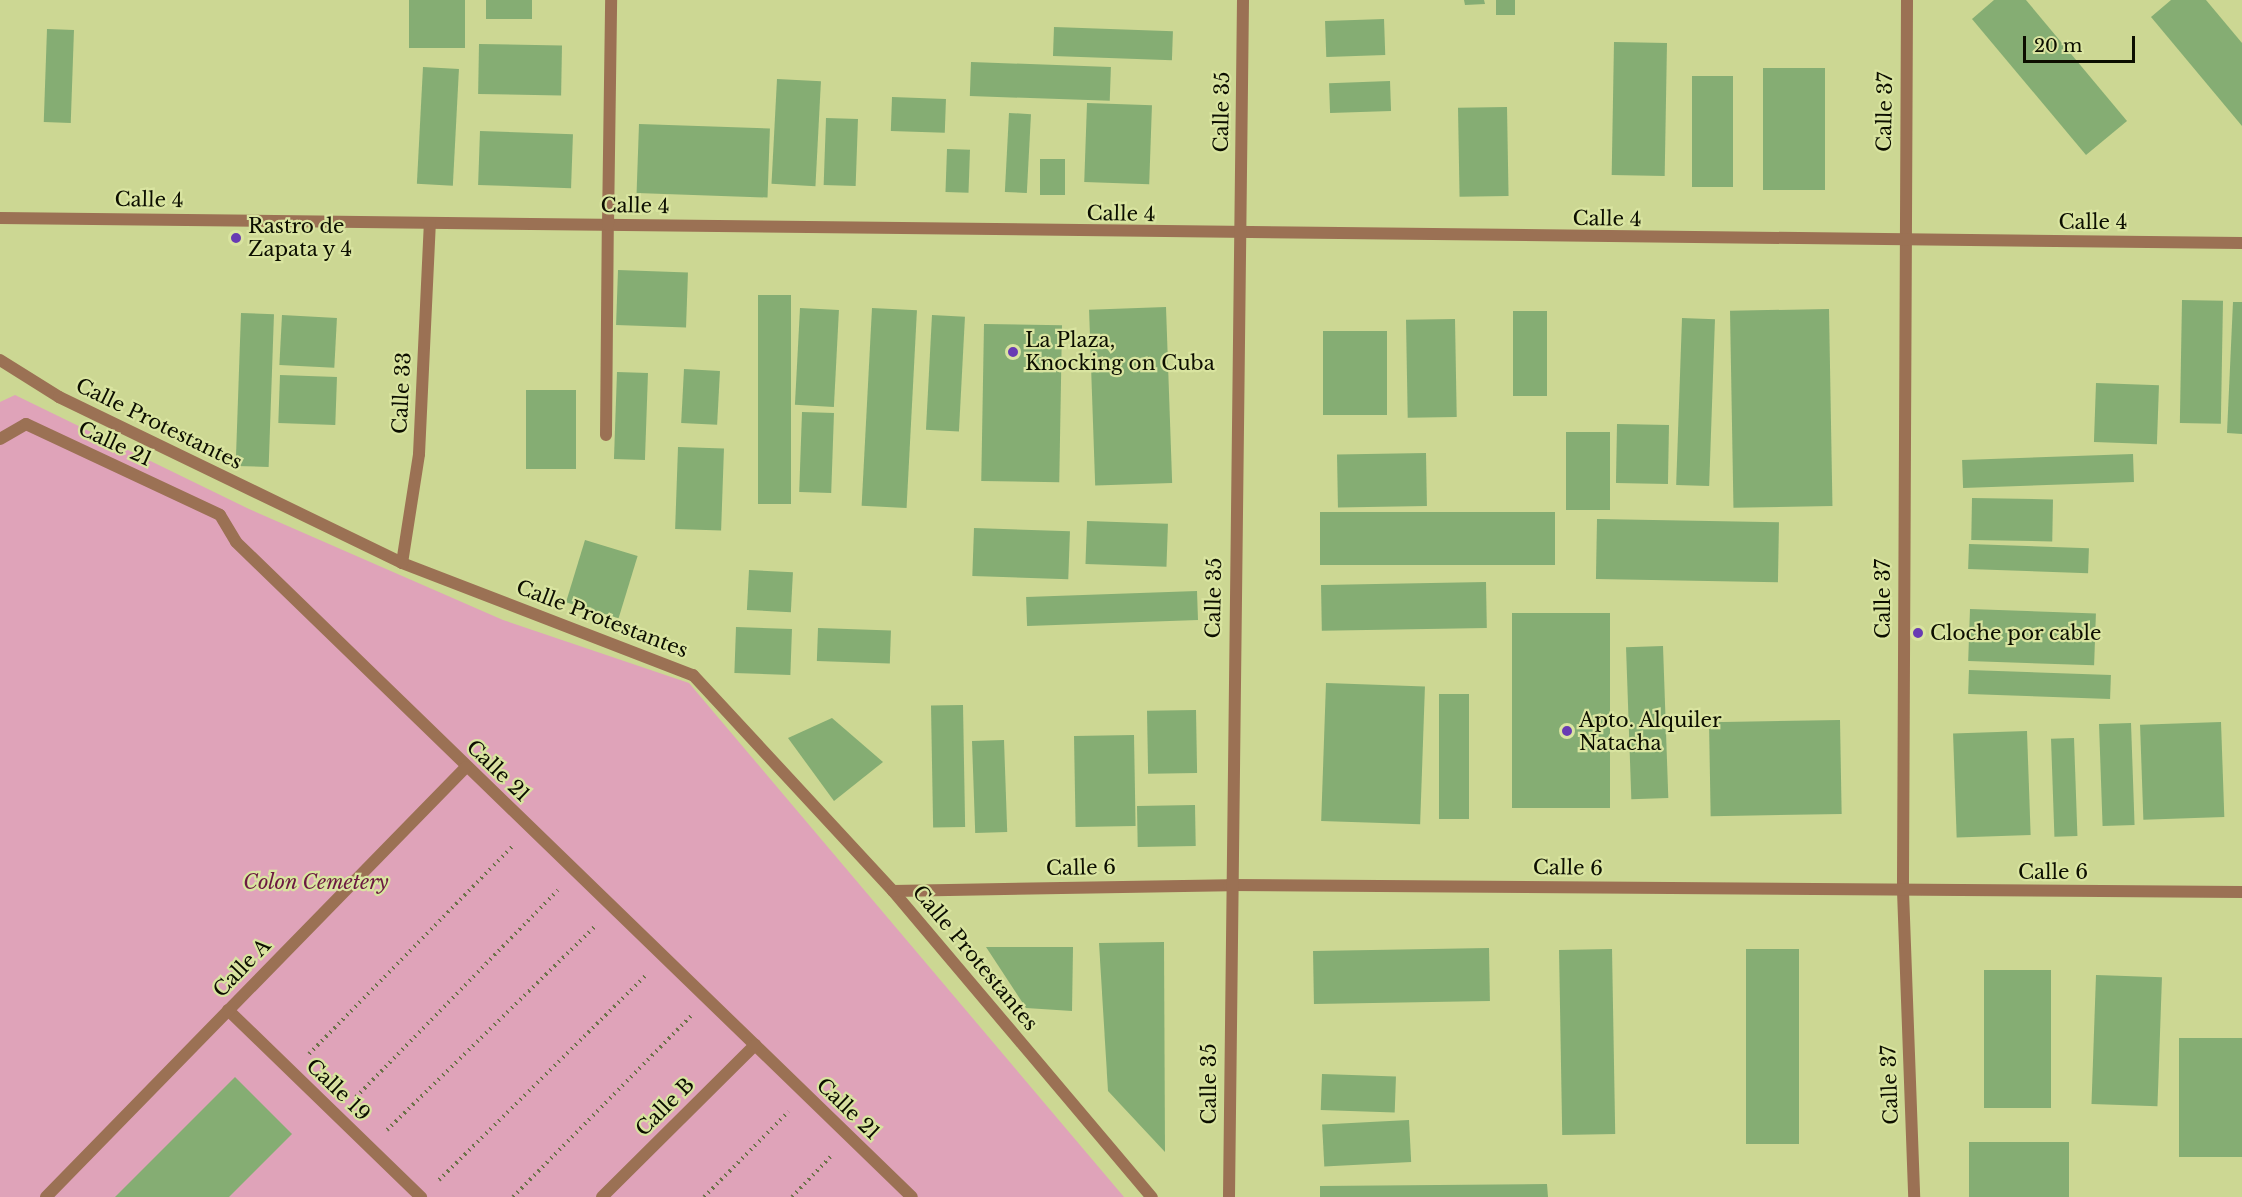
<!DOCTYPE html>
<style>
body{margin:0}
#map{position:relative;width:2242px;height:1197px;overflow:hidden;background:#ccd793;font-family:"Libre Baskerville",serif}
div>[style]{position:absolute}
.green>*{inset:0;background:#dfa3b9}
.building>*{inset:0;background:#85ad73;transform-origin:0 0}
.path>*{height:4px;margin-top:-2px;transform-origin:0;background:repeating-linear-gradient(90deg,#6b7148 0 1.5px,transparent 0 6px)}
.service>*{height:12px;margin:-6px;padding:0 6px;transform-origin:6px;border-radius:6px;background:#9b7154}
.minor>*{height:12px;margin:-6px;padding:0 6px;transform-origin:6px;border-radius:6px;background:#9b7154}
.dots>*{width:16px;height:16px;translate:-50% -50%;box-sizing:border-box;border:3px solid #d9e4a0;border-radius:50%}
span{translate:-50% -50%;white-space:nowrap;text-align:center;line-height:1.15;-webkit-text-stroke:4.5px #d9e4a0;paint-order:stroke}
.street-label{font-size:20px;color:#0c0e00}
.poi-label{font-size:20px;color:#0c0e00}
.left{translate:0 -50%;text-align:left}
.park-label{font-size:20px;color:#6c1941;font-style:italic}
.scale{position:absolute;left:2023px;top:36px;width:112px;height:27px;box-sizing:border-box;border:3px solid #0c0e00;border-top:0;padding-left:8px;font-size:18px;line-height:21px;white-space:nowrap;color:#0c0e00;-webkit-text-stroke:4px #d9e4a0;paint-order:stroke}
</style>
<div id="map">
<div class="green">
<i style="clip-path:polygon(15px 395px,249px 509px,503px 620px,689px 683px,1124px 1197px,0 1197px,0 402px)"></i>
</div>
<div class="building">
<i style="left:409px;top:0;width:56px;height:48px"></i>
<i style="left:486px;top:0;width:46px;height:19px"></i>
<i style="clip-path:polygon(1464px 0,1484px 0,1485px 4px,1465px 5px)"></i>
<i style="left:1496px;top:0;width:19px;height:15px"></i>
<i style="clip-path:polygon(1994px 0,2026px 0,2127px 121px,2086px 155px,1972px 19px)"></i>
<i style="clip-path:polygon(2171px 0,2206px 0,2242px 43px,2242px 126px,2151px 17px)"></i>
<i style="left:1384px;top:19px;width:36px;height:59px;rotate:88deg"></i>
<i style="left:1054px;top:27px;width:119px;height:29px;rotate:2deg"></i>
<i style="left:47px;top:29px;width:27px;height:93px;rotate:2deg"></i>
<i style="left:1614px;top:42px;width:53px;height:133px;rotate:1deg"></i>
<i style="left:479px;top:44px;width:83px;height:50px;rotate:1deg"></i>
<i style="left:971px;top:62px;width:140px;height:34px;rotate:2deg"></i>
<i style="left:423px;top:67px;width:36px;height:117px;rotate:3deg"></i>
<i style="left:1825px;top:68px;width:122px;height:62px;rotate:90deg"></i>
<i style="left:1692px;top:76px;width:41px;height:111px"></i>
<i style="left:777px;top:79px;width:44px;height:105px;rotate:3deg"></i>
<i style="left:1390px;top:81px;width:30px;height:61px;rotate:88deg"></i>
<i style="left:892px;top:97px;width:54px;height:34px;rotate:2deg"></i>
<i style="left:1087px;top:103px;width:65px;height:79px;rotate:2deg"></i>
<i style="left:1507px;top:107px;width:89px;height:49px;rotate:89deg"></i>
<i style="left:1009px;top:113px;width:22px;height:79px;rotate:3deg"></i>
<i style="left:826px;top:118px;width:32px;height:67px;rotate:2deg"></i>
<i style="left:639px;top:124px;width:131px;height:69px;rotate:2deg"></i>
<i style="left:480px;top:131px;width:93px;height:54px;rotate:2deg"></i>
<i style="left:947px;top:149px;width:23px;height:43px;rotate:2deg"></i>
<i style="left:1040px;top:159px;width:25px;height:36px"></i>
<i style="left:618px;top:270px;width:70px;height:55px;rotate:2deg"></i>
<i style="left:758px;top:295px;width:33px;height:209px"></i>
<i style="left:2182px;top:300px;width:41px;height:123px;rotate:1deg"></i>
<i style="clip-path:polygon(2233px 302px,2242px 302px,2242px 434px,2227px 433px)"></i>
<i style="left:1166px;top:307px;width:176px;height:77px;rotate:88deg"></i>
<i style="left:800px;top:308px;width:39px;height:97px;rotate:3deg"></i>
<i style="left:872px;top:308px;width:45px;height:198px;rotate:3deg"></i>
<i style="left:1829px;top:309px;width:197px;height:99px;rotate:89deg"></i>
<i style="left:1513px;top:311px;width:34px;height:85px"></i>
<i style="left:241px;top:313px;width:33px;height:153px;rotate:2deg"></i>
<i style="left:282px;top:315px;width:55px;height:50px;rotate:3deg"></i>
<i style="left:932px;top:315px;width:33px;height:115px;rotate:3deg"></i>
<i style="left:1682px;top:318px;width:33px;height:167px;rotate:2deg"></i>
<i style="left:1455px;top:319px;width:98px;height:49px;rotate:89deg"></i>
<i style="left:984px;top:324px;width:78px;height:157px;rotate:1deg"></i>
<i style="left:1387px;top:331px;width:84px;height:64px;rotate:90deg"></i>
<i style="left:684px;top:369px;width:36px;height:54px;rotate:3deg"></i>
<i style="left:617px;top:372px;width:31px;height:87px;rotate:2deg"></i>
<i style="left:280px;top:375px;width:57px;height:48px;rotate:2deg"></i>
<i style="left:2096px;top:383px;width:63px;height:59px;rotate:2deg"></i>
<i style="left:576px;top:390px;width:79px;height:50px;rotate:90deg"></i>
<i style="left:802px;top:412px;width:32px;height:80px;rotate:2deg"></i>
<i style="left:1617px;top:424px;width:52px;height:59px;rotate:1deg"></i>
<i style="left:1566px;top:432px;width:44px;height:78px"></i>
<i style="left:678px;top:447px;width:46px;height:82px;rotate:2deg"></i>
<i style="left:1426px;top:453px;width:53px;height:89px;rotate:89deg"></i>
<i style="left:2133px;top:454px;width:28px;height:171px;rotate:88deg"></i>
<i style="left:1972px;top:498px;width:81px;height:42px;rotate:1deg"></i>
<i style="left:1555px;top:512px;width:53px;height:235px;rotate:90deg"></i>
<i style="left:1597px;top:519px;width:182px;height:60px;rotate:1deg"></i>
<i style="left:1087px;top:521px;width:81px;height:43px;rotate:2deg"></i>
<i style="left:974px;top:528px;width:96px;height:48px;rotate:2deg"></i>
<i style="left:585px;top:540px;width:55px;height:65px;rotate:17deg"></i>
<i style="left:1969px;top:544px;width:120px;height:25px;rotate:2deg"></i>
<i style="left:749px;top:570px;width:44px;height:40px;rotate:3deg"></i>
<i style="left:1486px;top:582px;width:46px;height:165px;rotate:89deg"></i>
<i style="left:1197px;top:591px;width:29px;height:171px;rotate:88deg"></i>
<i style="left:1970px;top:609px;width:126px;height:52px;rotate:2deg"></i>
<i style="left:1512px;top:613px;width:98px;height:195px"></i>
<i style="left:736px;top:627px;width:56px;height:46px;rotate:2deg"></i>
<i style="left:818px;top:628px;width:73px;height:33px;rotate:2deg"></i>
<i style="left:1663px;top:646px;width:152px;height:37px;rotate:88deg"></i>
<i style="left:1969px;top:670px;width:142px;height:24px;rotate:2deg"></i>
<i style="left:1326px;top:683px;width:99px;height:138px;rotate:2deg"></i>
<i style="left:1439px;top:694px;width:30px;height:125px"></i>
<i style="left:963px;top:705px;width:122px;height:32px;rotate:89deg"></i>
<i style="left:1196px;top:710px;width:63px;height:49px;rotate:89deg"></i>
<i style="clip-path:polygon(832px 718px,883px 762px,834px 801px,788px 738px)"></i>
<i style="left:1840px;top:720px;width:94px;height:131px;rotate:89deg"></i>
<i style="left:2221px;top:722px;width:95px;height:81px;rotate:88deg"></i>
<i style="left:2131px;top:723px;width:102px;height:32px;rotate:88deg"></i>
<i style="left:2027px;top:731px;width:104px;height:74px;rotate:88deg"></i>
<i style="left:1134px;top:735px;width:91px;height:60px;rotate:89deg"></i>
<i style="left:2074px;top:738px;width:98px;height:23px;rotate:88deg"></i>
<i style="left:1004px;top:740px;width:92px;height:32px;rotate:88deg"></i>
<i style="left:1195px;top:805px;width:41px;height:58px;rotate:89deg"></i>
<i style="clip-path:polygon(1164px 942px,1165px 1152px,1108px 1091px,1099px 943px)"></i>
<i style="clip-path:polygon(986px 947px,1073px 947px,1072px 1011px,1026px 1008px)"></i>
<i style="left:1489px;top:948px;width:53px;height:176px;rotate:89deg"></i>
<i style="left:1612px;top:949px;width:185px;height:53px;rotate:89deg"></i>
<i style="left:1799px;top:949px;width:195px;height:53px;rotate:90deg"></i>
<i style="left:1984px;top:970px;width:67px;height:138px"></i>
<i style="left:2096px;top:975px;width:66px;height:129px;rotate:2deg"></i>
<i style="left:2242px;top:1038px;width:119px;height:63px;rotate:90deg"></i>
<i style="left:1322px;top:1074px;width:74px;height:36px;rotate:2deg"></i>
<i style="clip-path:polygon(235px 1077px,292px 1134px,229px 1197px,115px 1197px)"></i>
<i style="left:1409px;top:1120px;width:42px;height:87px;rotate:87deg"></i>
<i style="left:2069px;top:1142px;width:55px;height:100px;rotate:90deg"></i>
<i style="clip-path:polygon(1547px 1184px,1548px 1197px,1320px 1197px,1320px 1186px)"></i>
</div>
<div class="path">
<i style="left:309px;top:1054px;width:293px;rotate:-45.6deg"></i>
<i style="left:356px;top:1097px;width:289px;rotate:-45.7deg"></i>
<i style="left:387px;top:1130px;width:293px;rotate:-44.4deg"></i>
<i style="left:439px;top:1180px;width:293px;rotate:-44.7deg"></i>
<i style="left:513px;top:1197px;width:254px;rotate:-45.5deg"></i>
<i style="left:704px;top:1197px;width:120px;rotate:-45.3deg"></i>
<i style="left:792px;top:1197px;width:59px;rotate:-46.4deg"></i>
</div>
<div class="service">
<i style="left:606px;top:435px;width:210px;rotate:-89.5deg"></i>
<i style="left:0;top:439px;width:30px;rotate:-30deg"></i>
<i style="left:26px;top:424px;width:214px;rotate:25.1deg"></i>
<i style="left:220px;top:515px;width:31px;rotate:59deg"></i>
<i style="left:236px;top:542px;width:941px;rotate:44.1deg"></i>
<i style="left:228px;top:1010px;width:269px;rotate:44.1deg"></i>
<i style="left:46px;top:1197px;width:601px;rotate:-45.67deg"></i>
<i style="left:602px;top:1197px;width:216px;rotate:-44.8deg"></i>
</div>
<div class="minor">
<i style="left:1907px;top:0;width:891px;rotate:90.26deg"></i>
<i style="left:1903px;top:891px;width:306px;rotate:87.9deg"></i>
<i style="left:0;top:218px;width:2242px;rotate:0.64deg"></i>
<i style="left:608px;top:225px;width:225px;rotate:-89.2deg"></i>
<i style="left:0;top:360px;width:70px;rotate:32.1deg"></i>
<i style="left:59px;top:397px;width:381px;rotate:25.8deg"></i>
<i style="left:402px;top:563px;width:312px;rotate:21.1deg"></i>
<i style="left:693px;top:675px;width:294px;rotate:47.2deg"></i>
<i style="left:893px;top:891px;width:401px;rotate:49.8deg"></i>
<i style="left:402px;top:563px;width:110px;rotate:-81.1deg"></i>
<i style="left:419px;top:454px;width:231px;rotate:-87.3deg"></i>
<i style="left:893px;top:891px;width:336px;rotate:-1deg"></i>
<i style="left:1229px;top:885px;width:1013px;rotate:0.4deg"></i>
<i style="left:1229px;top:1197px;width:1197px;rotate:-89.33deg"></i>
</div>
<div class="dots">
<i style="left:236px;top:238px;background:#683bb3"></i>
<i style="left:1013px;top:352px;background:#683bb3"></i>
<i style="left:1918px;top:633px;background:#683bb3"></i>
<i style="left:1567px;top:731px;background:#683bb3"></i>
</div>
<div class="street-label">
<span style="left:1222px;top:112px;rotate:-89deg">Calle 35</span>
<span style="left:1885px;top:112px;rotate:-89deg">Calle 37</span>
<span style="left:149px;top:200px;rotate:1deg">Calle 4</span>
<span style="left:635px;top:206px;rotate:1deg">Calle 4</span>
<span style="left:1121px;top:214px;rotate:1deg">Calle 4</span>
<span style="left:1607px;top:219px;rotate:1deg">Calle 4</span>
<span style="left:2093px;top:222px">Calle 4</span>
<span style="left:402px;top:393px;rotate:-87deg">Calle 33</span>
<span style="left:159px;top:424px;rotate:26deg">Calle Protestantes</span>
<span style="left:115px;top:444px;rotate:25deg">Calle 21</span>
<span style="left:1214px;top:598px;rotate:-89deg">Calle 35</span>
<span style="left:1883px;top:599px;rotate:-90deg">Calle 37</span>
<span style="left:602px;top:619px;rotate:21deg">Calle Protestantes</span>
<span style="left:498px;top:771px;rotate:44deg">Calle 21</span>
<span style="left:1081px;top:868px;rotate:-1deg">Calle 6</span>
<span style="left:1568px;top:868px;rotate:1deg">Calle 6</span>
<span style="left:2053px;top:872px">Calle 6</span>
<span style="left:975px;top:958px;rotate:50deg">Calle Protestantes</span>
<span style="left:242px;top:968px;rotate:-46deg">Calle A</span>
<span style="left:1209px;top:1084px;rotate:-90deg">Calle 35</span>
<span style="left:1890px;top:1085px;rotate:-92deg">Calle 37</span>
<span style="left:338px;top:1090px;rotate:44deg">Calle 19</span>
<span style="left:665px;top:1107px;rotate:-45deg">Calle B</span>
<span style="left:848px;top:1109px;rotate:44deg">Calle 21</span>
</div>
<div class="poi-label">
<span class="left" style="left:248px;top:238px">Rastro de<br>Zapata y 4</span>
<span class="left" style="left:1025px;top:352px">La Plaza,<br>Knocking on Cuba</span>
<span class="left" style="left:1930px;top:633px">Cloche por cable</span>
<span class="left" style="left:1579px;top:732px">Apto. Alquiler<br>Natacha</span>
</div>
<div class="park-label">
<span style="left:316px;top:882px">Colon Cemetery</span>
</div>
<div class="scale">20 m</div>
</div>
